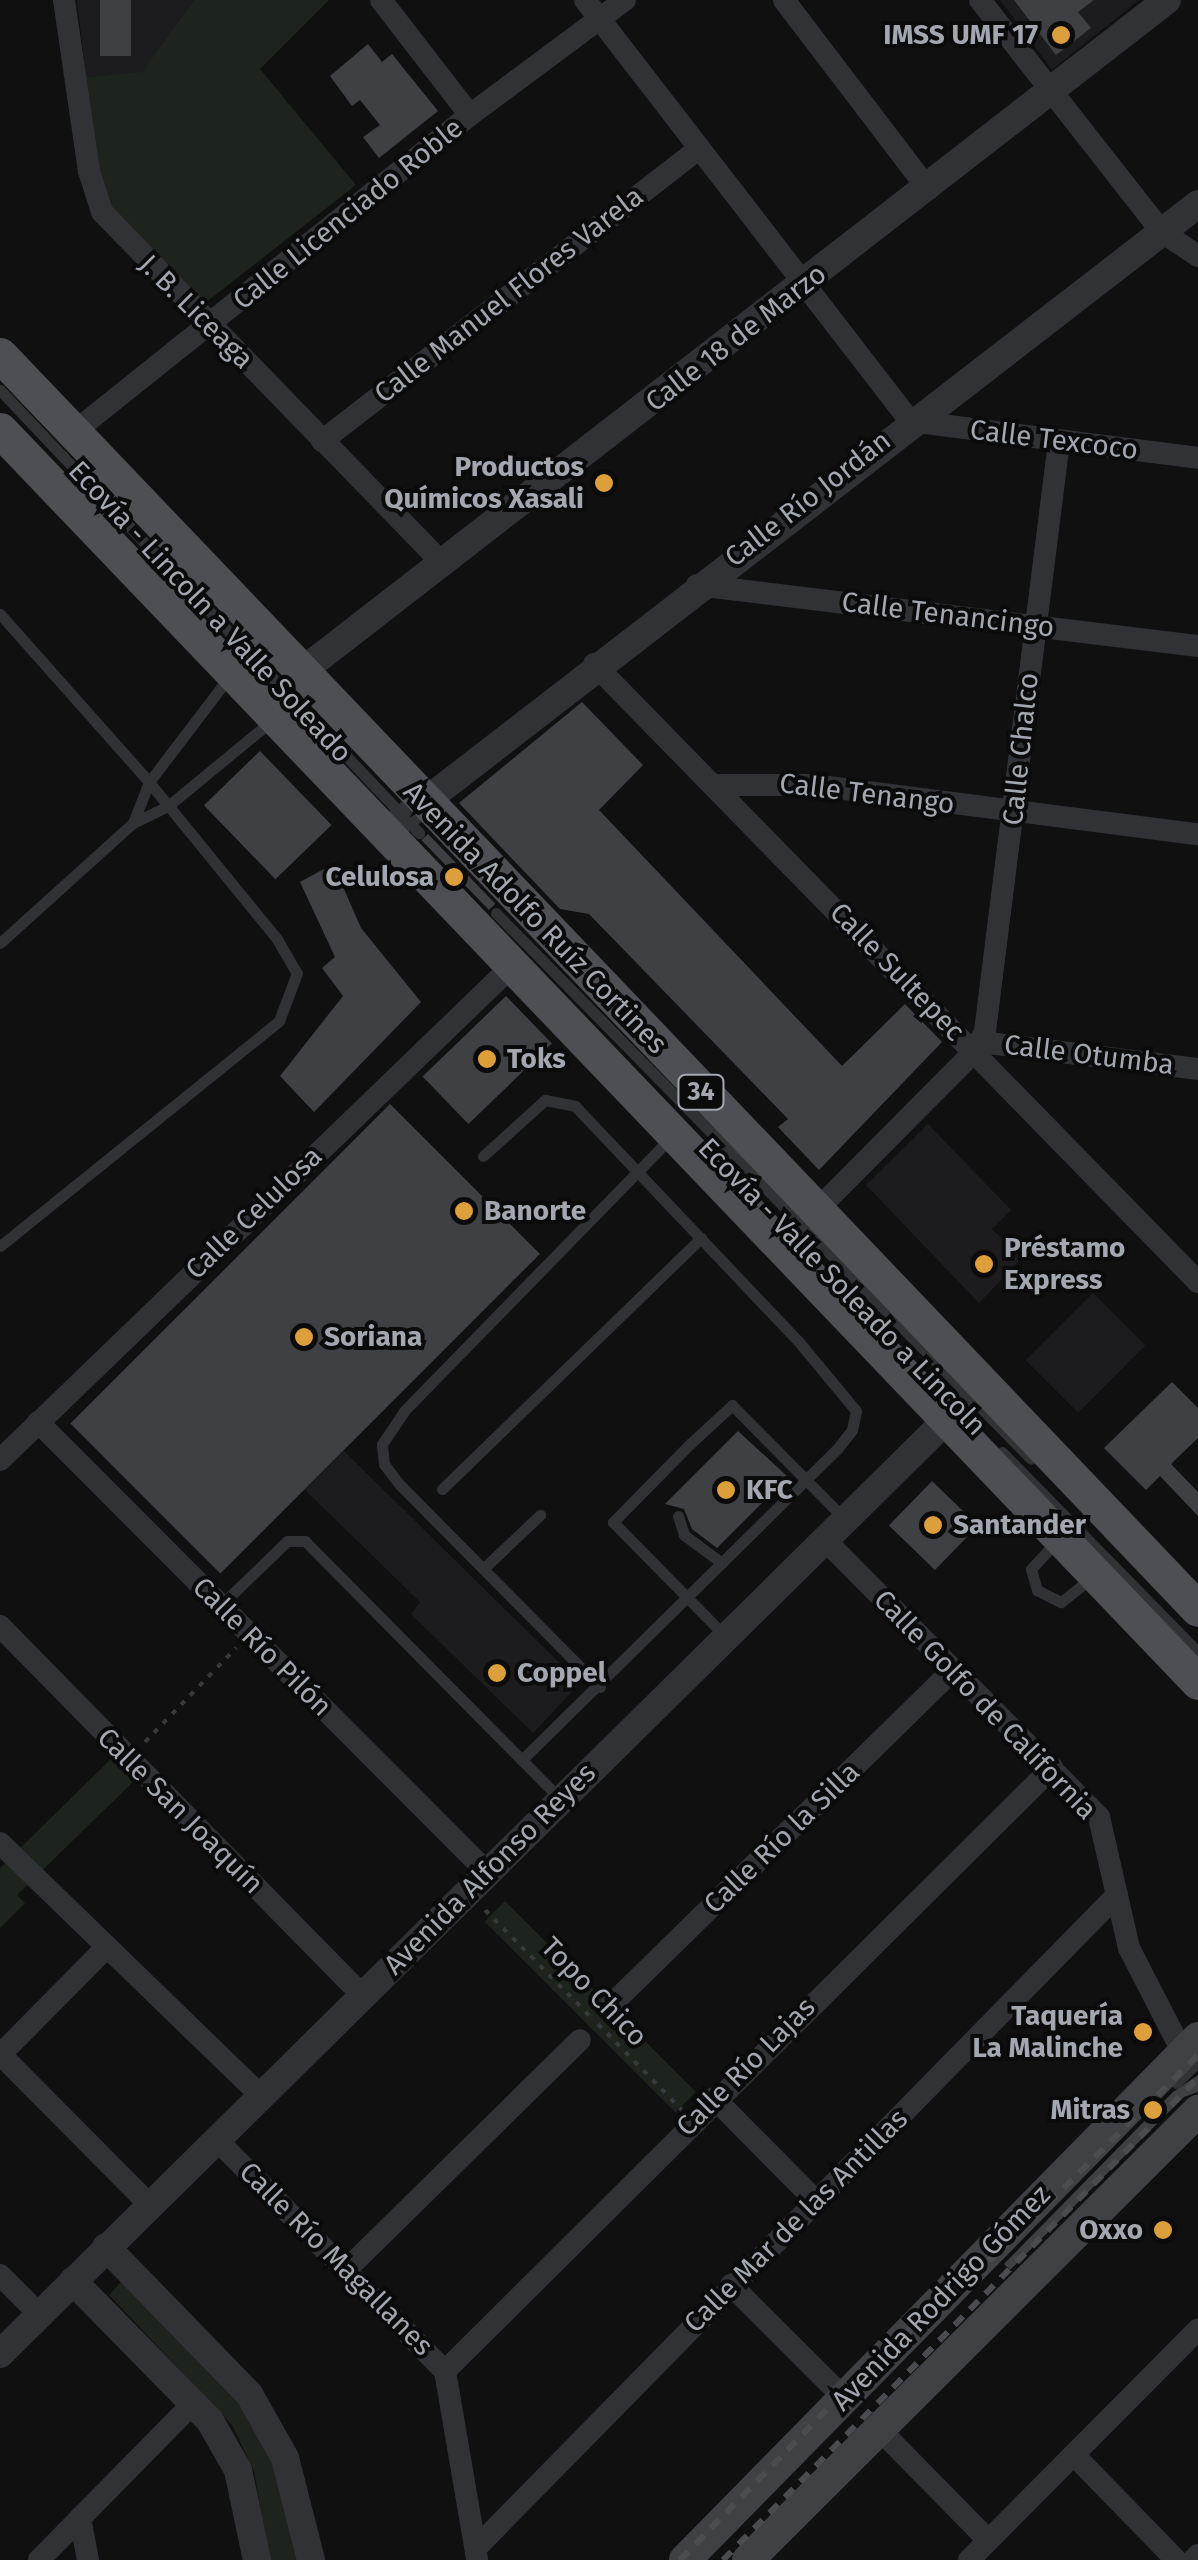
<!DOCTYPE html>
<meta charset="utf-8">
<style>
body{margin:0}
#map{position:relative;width:1198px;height:2560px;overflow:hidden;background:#101011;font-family:"Fira Sans",sans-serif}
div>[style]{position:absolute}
.built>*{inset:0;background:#1c1c1e;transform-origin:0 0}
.green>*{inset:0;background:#1d231d;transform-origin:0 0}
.building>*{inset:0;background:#3f4044;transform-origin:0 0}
.path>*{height:4px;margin-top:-2px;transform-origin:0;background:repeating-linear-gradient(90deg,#37393c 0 5px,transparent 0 13px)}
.service>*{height:11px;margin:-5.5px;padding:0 5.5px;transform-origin:5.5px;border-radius:5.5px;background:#313235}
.minor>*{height:22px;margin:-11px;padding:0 11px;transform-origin:11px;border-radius:11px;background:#313235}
.tertiary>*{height:28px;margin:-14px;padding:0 14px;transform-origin:14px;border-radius:14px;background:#313235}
.secondary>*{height:32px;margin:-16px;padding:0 16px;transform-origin:16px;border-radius:16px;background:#3f4145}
.primary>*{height:35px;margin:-17.5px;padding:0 17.5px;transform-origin:17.5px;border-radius:17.5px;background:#4d4f54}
.rail>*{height:6px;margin-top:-3px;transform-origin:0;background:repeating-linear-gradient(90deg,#4a4c50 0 12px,transparent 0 22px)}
.dots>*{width:28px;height:28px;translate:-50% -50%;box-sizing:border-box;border:5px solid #0b0b0c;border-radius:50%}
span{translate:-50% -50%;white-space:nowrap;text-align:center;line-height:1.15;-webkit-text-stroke:8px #0b0b0c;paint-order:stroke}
.shield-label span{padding:2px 8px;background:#0b0b0c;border:2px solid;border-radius:8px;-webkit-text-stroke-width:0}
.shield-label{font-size:25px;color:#a2a7b0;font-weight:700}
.poi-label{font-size:28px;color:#a2a7b0;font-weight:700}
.right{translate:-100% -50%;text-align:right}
.left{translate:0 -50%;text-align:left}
.street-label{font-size:28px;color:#a2a7b0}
</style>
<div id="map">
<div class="built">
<i style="clip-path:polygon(77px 0,194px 0,142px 73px,86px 77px)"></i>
<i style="clip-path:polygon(1000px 0,1139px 0,1052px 70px)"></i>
<i style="clip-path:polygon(928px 1124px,1011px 1210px,992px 1229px,1022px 1258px,979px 1303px,866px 1185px)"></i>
<i style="left:1093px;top:1293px;width:74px;height:95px;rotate:45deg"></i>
<i style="clip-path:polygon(344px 1451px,580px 1683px,533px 1733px,411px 1614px,420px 1602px,305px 1490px)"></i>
</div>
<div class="green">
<i style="clip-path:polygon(194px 0,329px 0,260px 69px,356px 185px,205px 303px,103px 200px,86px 77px,142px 72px)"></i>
<i style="clip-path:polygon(113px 1757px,135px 1780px,17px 1895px,25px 1903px,0 1928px,0 1868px)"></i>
<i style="left:505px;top:1901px;width:270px;height:29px;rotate:45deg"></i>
<i style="clip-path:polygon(127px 2275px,249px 2404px,278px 2458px,307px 2560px,269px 2560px,254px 2471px,232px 2425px,109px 2295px)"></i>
</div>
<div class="building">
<i style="left:100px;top:0;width:31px;height:56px"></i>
<i style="clip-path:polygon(1014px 0,1094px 0,1078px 12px,1091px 28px,1056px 55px)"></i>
<i style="clip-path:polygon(368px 44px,382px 62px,392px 54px,438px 111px,379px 158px,363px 137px,380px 125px,360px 100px,352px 106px,330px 76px)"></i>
<i style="clip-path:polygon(582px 702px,643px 765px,599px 810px,842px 1066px,905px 1004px,942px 1042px,819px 1170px,778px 1127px,788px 1119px,589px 914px,560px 909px,459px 803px)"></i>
<i style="left:260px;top:751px;width:103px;height:78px;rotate:46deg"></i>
<i style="left:428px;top:834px;width:97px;height:9px;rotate:46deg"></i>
<i style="clip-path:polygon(333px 864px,361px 928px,421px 1002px,314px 1112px,280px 1076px,343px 996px,322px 968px,335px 957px,300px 882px)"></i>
<i style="left:506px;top:996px;width:66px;height:116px;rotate:46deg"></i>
<i style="left:390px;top:1104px;width:212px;height:452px;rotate:45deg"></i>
<i style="clip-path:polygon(1172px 1382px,1198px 1408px,1198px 1438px,1171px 1464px,1198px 1492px,1198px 1516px,1160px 1476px,1146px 1490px,1104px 1448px)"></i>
<i style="clip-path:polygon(738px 1431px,788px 1477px,717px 1548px,692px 1529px,684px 1509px,665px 1504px)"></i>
<i style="left:932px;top:1481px;width:64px;height:62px;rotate:44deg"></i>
<i style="clip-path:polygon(1198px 2075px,1198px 2092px,1184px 2097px,1010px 2270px,1004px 2264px,1173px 2092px)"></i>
</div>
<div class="path">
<i style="left:145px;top:1742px;width:131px;rotate:-45.9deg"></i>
<i style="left:485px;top:1910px;width:151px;rotate:45.3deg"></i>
<i style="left:598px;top:2024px;width:120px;rotate:45.7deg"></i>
</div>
<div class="service">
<i style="left:0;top:390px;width:610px;rotate:46.59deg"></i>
<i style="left:0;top:614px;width:225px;rotate:48.4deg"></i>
<i style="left:149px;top:782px;width:203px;rotate:50.8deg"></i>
<i style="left:277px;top:939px;width:39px;rotate:60deg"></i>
<i style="left:297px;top:973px;width:51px;rotate:110.6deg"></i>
<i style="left:279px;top:1021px;width:358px;rotate:141.1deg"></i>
<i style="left:133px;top:823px;width:44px;rotate:-68.7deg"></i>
<i style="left:149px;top:782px;width:132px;rotate:-52.7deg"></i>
<i style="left:496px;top:913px;width:764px;rotate:45.58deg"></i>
<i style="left:0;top:943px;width:179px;rotate:-42.1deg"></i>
<i style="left:133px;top:823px;width:39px;rotate:-26deg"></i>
<i style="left:168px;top:806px;width:132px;rotate:-39.5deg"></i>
<i style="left:483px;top:1156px;width:84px;rotate:-42.1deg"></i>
<i style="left:545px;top:1100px;width:31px;rotate:11deg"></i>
<i style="left:575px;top:1106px;width:325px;rotate:46.5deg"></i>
<i style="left:799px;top:1342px;width:89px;rotate:50.4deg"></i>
<i style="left:856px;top:1411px;width:19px;rotate:102deg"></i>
<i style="left:852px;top:1430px;width:24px;rotate:128deg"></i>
<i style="left:837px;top:1449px;width:443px;rotate:135.4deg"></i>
<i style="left:1002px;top:1452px;width:280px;rotate:45.6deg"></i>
<i style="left:442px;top:1489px;width:361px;rotate:-44.1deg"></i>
<i style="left:678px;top:1516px;width:20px;rotate:72deg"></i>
<i style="left:684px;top:1535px;width:47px;rotate:36.4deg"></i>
<i style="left:1057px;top:1541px;width:38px;rotate:133deg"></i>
<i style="left:1031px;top:1569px;width:22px;rotate:74deg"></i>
<i style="left:1037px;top:1590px;width:27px;rotate:27deg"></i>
<i style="left:1061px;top:1602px;width:42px;rotate:-38.2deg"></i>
<i style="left:485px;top:1567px;width:76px;rotate:-43.4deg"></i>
<i style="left:220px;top:1606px;width:93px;rotate:-44.1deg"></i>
<i style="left:287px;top:1541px;width:18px"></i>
<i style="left:305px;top:1541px;width:364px;rotate:45.3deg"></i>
<i style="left:725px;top:1636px;width:160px;rotate:-134.5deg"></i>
<i style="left:613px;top:1522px;width:111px;rotate:-45.4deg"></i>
<i style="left:691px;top:1443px;width:56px;rotate:-42.8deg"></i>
<i style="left:732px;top:1405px;width:159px;rotate:45.3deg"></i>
<i style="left:600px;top:1687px;width:286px;rotate:-134.7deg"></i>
<i style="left:399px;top:1484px;width:25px;rotate:-127deg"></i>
<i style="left:384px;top:1464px;width:20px;rotate:-96deg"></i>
<i style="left:382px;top:1444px;width:40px;rotate:-56deg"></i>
<i style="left:404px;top:1411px;width:384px;rotate:-45.7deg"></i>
<i style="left:1176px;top:2083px;width:30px;rotate:-44deg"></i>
</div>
<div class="minor">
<i style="left:64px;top:0;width:173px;rotate:81.7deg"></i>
<i style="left:89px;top:171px;width:43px;rotate:72.4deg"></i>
<i style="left:102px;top:212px;width:490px;rotate:45.9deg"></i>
<i style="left:381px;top:0;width:145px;rotate:52.3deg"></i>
<i style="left:585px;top:0;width:532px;rotate:52.33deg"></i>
<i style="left:910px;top:421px;width:290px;rotate:7.3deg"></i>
<i style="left:784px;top:0;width:238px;rotate:52.7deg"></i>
<i style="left:980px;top:0;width:295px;rotate:51.9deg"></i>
<i style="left:1162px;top:232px;width:43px;rotate:33.7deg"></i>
<i style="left:74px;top:432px;width:507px;rotate:-38.68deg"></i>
<i style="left:470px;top:115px;width:193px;rotate:-36.6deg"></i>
<i style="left:322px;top:441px;width:473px;rotate:-37.8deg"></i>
<i style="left:697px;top:585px;width:505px;rotate:6.94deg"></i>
<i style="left:594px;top:664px;width:864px;rotate:45.66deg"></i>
<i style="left:715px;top:785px;width:98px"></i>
<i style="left:813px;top:785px;width:388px;rotate:7.3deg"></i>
<i style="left:981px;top:1042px;width:219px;rotate:7.1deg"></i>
<i style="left:816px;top:1211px;width:224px;rotate:-45.2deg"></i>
<i style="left:974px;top:1052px;width:24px;rotate:-62deg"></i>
<i style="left:985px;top:1031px;width:594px;rotate:-82.84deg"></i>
<i style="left:38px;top:1422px;width:636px;rotate:45.06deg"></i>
<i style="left:0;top:1460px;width:709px;rotate:-43.97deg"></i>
<i style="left:824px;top:1539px;width:391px;rotate:45.3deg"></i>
<i style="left:1099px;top:1817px;width:134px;rotate:77.1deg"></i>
<i style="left:1129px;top:1948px;width:118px;rotate:62.8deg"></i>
<i style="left:0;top:1626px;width:517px;rotate:45.55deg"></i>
<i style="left:0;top:1843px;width:361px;rotate:44.1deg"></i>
<i style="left:610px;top:2006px;width:480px;rotate:-44.4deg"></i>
<i style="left:0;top:2054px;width:213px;rotate:45.2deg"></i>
<i style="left:0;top:2055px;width:149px;rotate:-45.3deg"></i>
<i style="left:714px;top:2098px;width:144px;rotate:45.3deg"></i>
<i style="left:216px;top:2139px;width:326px;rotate:45.4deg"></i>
<i style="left:445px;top:2371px;width:190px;rotate:80.3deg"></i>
<i style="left:348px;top:2268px;width:325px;rotate:-44.5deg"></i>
<i style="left:0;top:2275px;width:55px;rotate:45deg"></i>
<i style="left:731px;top:2285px;width:160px;rotate:45deg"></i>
<i style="left:445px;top:2371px;width:856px;rotate:-44.81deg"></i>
<i style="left:878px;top:2428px;width:157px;rotate:45.5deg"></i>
<i style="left:1074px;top:2455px;width:146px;rotate:45.8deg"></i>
<i style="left:80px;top:2518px;width:43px;rotate:79.2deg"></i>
<i style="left:476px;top:2548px;width:915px;rotate:-45.53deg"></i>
<i style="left:39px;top:2560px;width:221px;rotate:-45.5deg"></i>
<i style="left:969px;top:2560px;width:325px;rotate:-45.2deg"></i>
<i style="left:1193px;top:2560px;width:7px;rotate:-45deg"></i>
</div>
<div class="tertiary">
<i style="left:301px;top:672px;width:1096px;rotate:-37.81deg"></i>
<i style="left:383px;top:834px;width:1030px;rotate:-37.7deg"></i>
<i style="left:106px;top:2247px;width:205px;rotate:45.8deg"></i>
<i style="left:249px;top:2394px;width:73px;rotate:60.6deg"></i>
<i style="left:285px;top:2458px;width:105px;rotate:75.7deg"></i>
<i style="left:73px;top:2281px;width:196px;rotate:45.6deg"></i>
<i style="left:210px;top:2421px;width:56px;rotate:60.3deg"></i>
<i style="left:238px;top:2470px;width:92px;rotate:78.1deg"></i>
<i style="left:0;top:2354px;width:1378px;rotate:-44.62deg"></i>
</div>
<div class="secondary">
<i style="left:685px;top:2560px;width:732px;rotate:-45.5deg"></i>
<i style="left:748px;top:2560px;width:636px;rotate:-44.94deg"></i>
</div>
<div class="primary">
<i style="left:0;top:355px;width:1734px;rotate:46.31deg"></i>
<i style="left:0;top:430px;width:1733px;rotate:46.26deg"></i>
</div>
<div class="rail">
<i style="left:680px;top:2560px;width:277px;rotate:-45.7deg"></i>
<i style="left:873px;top:2362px;width:170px;rotate:-41.2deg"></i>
<i style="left:1001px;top:2250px;width:277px;rotate:-44.7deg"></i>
<i style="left:723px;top:2560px;width:677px;rotate:-45.42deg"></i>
</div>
<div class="dots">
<i style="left:1061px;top:35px;background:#dd9f3b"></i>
<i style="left:604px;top:483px;background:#dd9f3b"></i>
<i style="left:454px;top:877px;background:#dd9f3b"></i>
<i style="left:487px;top:1059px;background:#dd9f3b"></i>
<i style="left:464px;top:1211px;background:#dd9f3b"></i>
<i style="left:984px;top:1264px;background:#dd9f3b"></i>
<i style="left:304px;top:1337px;background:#dd9f3b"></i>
<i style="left:726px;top:1490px;background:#dd9f3b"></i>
<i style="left:933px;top:1525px;background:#dd9f3b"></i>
<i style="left:497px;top:1673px;background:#dd9f3b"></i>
<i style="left:1143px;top:2032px;background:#dd9f3b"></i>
<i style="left:1153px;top:2110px;background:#dd9f3b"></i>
<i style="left:1163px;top:2230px;background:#dd9f3b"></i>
</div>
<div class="shield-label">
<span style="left:701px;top:1092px">34</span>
</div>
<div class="poi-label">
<span class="right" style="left:1038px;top:35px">IMSS UMF 17</span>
<span class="right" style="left:584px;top:483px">Productos<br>Químicos Xasali</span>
<span class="right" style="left:434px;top:877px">Celulosa</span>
<span class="left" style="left:507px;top:1059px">Toks</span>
<span class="left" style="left:484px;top:1211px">Banorte</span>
<span class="left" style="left:1004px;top:1264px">Préstamo<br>Express</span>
<span class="left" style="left:324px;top:1337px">Soriana</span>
<span class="left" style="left:746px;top:1490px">KFC</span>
<span class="left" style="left:953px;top:1525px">Santander</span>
<span class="left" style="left:517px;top:1673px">Coppel</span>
<span class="right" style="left:1123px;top:2032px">Taquería<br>La Malinche</span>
<span class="right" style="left:1130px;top:2110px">Mitras</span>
<span class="right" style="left:1143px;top:2230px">Oxxo</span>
</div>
<div class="street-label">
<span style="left:348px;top:214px;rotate:-39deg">Calle Licenciado Roble</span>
<span style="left:509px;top:295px;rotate:-38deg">Calle Manuel Flores Varela</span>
<span style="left:196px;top:312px;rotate:45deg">J. B. Liceaga</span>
<span style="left:736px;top:338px;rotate:-38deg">Calle 18 de Marzo</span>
<span style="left:1054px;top:440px;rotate:7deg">Calle Texcoco</span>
<span style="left:808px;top:499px;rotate:-38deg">Calle Río Jordán</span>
<span style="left:210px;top:612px;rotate:47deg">Ecovía - Lincoln a Valle Soleado</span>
<span style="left:948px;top:615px;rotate:7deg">Calle Tenancingo</span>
<span style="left:1021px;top:749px;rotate:-84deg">Calle Chalco</span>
<span style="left:867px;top:794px;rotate:7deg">Calle Tenango</span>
<span style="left:535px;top:918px;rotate:46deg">Avenida Adolfo Ruíz Cortines</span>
<span style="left:897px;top:972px;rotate:46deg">Calle Sultepec</span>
<span style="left:1089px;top:1055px;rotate:7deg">Calle Otumba</span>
<span style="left:254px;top:1213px;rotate:-44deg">Calle Celulosa</span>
<span style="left:842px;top:1287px;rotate:46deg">Ecovía - Valle Soleado a Lincoln</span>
<span style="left:262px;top:1647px;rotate:45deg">Calle Río Pilón</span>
<span style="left:985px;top:1705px;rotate:46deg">Calle Golfo de California</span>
<span style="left:180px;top:1811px;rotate:45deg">Calle San Joaquín</span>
<span style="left:782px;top:1838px;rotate:-44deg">Calle Río la Silla</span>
<span style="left:490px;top:1869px;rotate:-45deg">Avenida Alfonso Reyes</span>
<span style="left:594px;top:1992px;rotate:46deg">Topo Chico</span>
<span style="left:746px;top:2067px;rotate:-45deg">Calle Río Lajas</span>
<span style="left:796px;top:2221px;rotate:-45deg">Calle Mar de las Antillas</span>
<span style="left:336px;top:2259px;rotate:45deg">Calle Río Magallanes</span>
<span style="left:941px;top:2298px;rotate:-46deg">Avenida Rodrigo Gómez</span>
</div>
</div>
